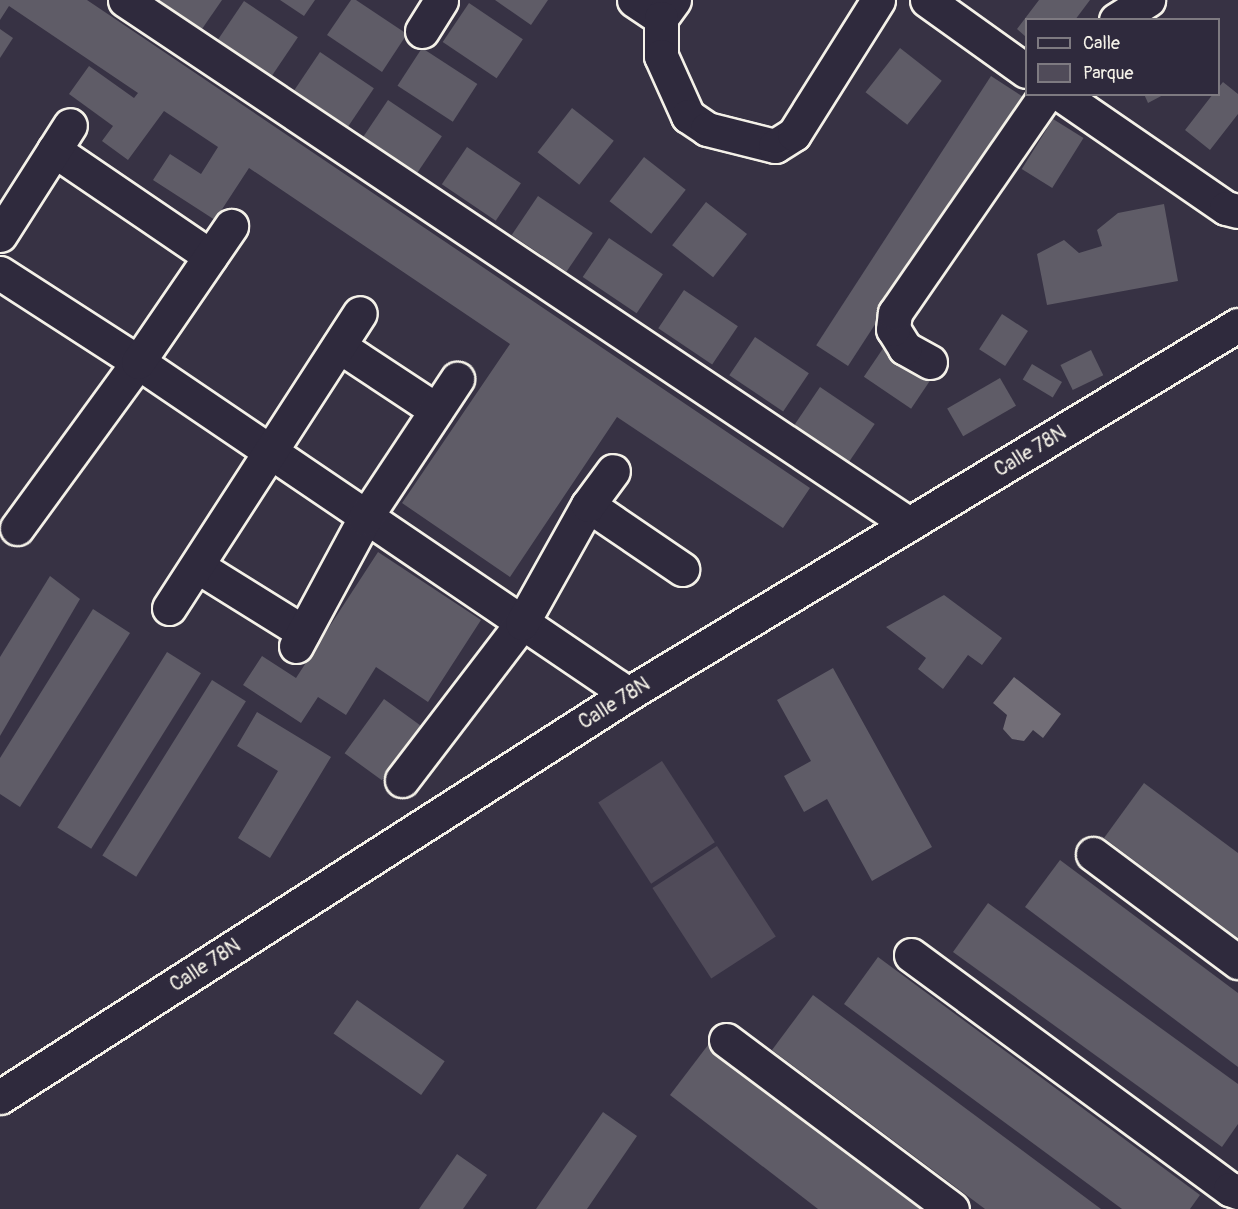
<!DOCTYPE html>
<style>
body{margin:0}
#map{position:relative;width:1238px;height:1209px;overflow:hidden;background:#373244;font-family:Pangolin,sans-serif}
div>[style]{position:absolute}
.green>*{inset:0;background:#504b59;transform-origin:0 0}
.water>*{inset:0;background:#726e77}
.building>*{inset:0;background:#5f5c67;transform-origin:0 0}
.roads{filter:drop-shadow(2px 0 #f4f1e8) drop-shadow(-2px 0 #f4f1e8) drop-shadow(0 2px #f4f1e8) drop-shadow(0 -2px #f4f1e8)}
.minor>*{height:33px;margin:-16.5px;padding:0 16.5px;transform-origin:16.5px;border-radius:16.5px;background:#2f2a3d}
span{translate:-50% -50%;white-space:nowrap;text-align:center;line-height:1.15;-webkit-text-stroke:4.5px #2f2a3d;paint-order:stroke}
.street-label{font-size:20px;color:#f4f1e8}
.legend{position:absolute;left:1025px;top:18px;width:195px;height:78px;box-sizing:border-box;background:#2f2a3d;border:2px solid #7e7a81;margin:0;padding:8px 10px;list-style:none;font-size:18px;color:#f4f1e8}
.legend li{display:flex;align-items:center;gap:12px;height:30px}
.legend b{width:30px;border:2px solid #7e7a81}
</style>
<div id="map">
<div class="green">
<i style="left:662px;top:761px;width:97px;height:76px;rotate:57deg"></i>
<i style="left:717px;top:846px;width:108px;height:77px;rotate:57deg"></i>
</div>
<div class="water">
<i style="clip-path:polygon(1014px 677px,1061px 714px,1043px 738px,1033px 730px,1024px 741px,1012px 739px,1003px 729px,1007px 715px,993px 703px)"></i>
</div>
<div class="building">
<i style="clip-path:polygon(0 0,87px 0,810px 488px,783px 528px,617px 417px,510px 577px,402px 503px,510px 344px,249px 168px,215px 220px,153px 180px,170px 154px,201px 174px,218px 147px,164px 111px,128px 160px,102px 141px,113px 126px,69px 94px,89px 66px,134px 98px,138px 93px,9px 6px,0 20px)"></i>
<i style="clip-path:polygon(159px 0,222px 0,202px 29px)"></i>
<i style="clip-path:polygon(280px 0,315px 0,304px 16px)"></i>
<i style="clip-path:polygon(351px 0,356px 0,407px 34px,382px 72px,327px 35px)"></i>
<i style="clip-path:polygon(495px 0,548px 0,531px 25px)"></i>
<i style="clip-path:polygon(1039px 0,1090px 0,1075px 20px,1026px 20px,1026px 37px,1017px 29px)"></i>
<i style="left:244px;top:1px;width:65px;height:47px;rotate:34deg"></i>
<i style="left:469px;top:3px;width:65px;height:47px;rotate:34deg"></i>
<i style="clip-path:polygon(0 29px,13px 38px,0 58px)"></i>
<i style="left:422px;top:48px;width:66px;height:45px;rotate:33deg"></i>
<i style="left:900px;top:48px;width:53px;height:56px;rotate:38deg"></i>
<i style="left:320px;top:52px;width:65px;height:46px;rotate:34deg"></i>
<i style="left:991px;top:76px;width:38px;height:321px;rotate:33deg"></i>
<i style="clip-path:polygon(1223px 82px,1238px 94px,1238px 114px,1210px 150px,1185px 130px,1213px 94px,1218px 94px,1218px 88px)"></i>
<i style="clip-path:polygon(1144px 94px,1165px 94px,1148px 103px)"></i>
<i style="left:388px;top:100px;width:65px;height:46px;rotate:34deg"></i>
<i style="left:572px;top:108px;width:53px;height:56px;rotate:38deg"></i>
<i style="left:1053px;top:119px;width:36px;height:59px;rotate:32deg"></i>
<i style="left:467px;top:147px;width:65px;height:45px;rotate:34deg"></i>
<i style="left:644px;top:157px;width:53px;height:56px;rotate:38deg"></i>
<i style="left:538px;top:196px;width:66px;height:47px;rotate:34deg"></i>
<i style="left:706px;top:202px;width:52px;height:55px;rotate:38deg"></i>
<i style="clip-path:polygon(1164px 204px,1178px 281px,1047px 305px,1037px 254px,1064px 240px,1079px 253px,1102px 246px,1097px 230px,1118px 213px)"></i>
<i style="left:609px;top:238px;width:65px;height:47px;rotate:34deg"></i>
<i style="left:684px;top:290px;width:65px;height:46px;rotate:34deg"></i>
<i style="left:1002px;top:314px;width:31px;height:42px;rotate:33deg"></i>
<i style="left:755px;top:337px;width:65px;height:46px;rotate:34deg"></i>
<i style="left:884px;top:347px;width:57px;height:36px;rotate:34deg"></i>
<i style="left:1091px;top:350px;width:28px;height:34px;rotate:64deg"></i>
<i style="left:1032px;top:364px;width:35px;height:18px;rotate:31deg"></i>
<i style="left:1000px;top:378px;width:32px;height:61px;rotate:60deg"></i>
<i style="left:820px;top:387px;width:66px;height:47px;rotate:34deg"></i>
<i style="clip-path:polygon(378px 552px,481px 620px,428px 702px,376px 667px,346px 715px,318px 697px,301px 723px,243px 685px,262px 656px,296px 678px)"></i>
<i style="clip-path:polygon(50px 576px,80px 599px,0 736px,0 657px)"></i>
<i style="clip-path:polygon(944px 595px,1002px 638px,982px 665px,968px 655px,943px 689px,918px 669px,926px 658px,886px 627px)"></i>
<i style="clip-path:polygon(93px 609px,130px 633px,20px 807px,0 794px,0 758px)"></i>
<i style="left:167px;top:652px;width:40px;height:207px;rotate:32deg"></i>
<i style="clip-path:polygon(833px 668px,932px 847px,872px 881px,827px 799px,804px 812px,784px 776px,811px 761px,777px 700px)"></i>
<i style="left:212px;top:680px;width:40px;height:207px;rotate:32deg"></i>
<i style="left:384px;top:699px;width:46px;height:67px;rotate:36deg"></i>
<i style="clip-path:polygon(257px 712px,331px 757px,270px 858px,238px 838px,278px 771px,237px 746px)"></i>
<i style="clip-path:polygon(1144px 783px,1238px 853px,1238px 938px,1104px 838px)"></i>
<i style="clip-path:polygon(1060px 860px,1238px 993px,1238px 1067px,1025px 907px)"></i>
<i style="clip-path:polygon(988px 903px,1238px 1084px,1238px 1124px,1222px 1147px,953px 952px)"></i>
<i style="clip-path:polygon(878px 957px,1200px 1195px,1190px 1209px,1122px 1209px,844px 1004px)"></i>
<i style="clip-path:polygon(813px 995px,1101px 1209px,985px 1209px,772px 1050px)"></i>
<i style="left:357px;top:1000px;width:107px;height:41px;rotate:35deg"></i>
<i style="clip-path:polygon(708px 1045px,920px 1209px,818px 1209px,670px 1095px)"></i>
<i style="clip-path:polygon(603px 1112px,637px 1136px,587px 1209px,536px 1209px)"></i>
<i style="clip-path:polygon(457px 1154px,487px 1175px,463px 1209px,419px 1209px)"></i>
</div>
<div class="roads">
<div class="minor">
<i style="left:125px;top:0;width:943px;rotate:33.76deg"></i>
<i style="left:634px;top:0;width:32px;rotate:34deg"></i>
<i style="left:674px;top:0;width:22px;rotate:126deg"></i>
<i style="left:661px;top:18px;width:38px;rotate:90deg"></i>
<i style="left:661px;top:56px;width:66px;rotate:65.8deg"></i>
<i style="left:688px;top:116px;width:23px;rotate:34deg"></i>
<i style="left:707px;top:129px;width:70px;rotate:14deg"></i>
<i style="left:775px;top:146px;width:22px;rotate:-32deg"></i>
<i style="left:794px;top:134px;width:158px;rotate:-57.9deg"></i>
<i style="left:927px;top:0;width:122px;rotate:35.6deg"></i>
<i style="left:1116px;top:20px;width:38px;rotate:-32deg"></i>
<i style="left:422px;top:31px;width:36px;rotate:-58deg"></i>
<i style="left:1060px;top:94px;width:201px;rotate:34.5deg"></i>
<i style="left:1226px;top:208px;width:12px;rotate:14deg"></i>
<i style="left:54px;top:150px;width:189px;rotate:34.2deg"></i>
<i style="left:0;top:235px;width:130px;rotate:-57.5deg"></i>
<i style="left:0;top:273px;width:164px;rotate:32.8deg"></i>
<i style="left:138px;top:362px;width:592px;rotate:34.12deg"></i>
<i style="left:339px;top:346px;width:116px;rotate:33.4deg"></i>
<i style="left:930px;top:362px;width:29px;rotate:-151deg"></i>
<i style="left:905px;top:348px;width:22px;rotate:-122deg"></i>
<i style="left:893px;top:329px;width:16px;rotate:-83deg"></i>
<i style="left:895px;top:313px;width:266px;rotate:-55.4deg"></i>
<i style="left:588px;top:505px;width:114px;rotate:34.2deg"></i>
<i style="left:17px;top:528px;width:205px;rotate:-53.9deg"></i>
<i style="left:138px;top:362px;width:165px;rotate:-55.6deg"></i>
<i style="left:197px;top:566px;width:125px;rotate:31.9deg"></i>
<i style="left:169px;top:608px;width:351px;rotate:-57.1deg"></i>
<i style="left:296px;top:646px;width:145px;rotate:-61.7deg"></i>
<i style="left:365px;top:518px;width:167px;rotate:-56.5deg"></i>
<i style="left:402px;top:780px;width:198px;rotate:-52.6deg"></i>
<i style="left:522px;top:623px;width:135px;rotate:-60.8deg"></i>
<i style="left:588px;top:505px;width:42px;rotate:-53.7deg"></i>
<i style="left:1093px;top:854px;width:181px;rotate:36.7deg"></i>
<i style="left:911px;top:955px;width:396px;rotate:36.3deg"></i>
<i style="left:1230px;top:1189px;width:9px;rotate:21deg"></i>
<i style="left:726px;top:1040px;width:282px;rotate:36.8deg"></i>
<i style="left:0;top:1097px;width:746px;rotate:-32.69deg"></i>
<i style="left:628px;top:694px;width:713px;rotate:-31.17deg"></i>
</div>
</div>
<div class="street-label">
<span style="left:1030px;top:451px;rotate:-31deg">Calle 78N</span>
<span style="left:614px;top:703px;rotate:-32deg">Calle 78N</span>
<span style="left:205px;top:965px;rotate:-33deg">Calle 78N</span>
</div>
<ul class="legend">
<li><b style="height:8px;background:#2f2a3d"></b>Calle</li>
<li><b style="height:16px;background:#504b59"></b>Parque</li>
</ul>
</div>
